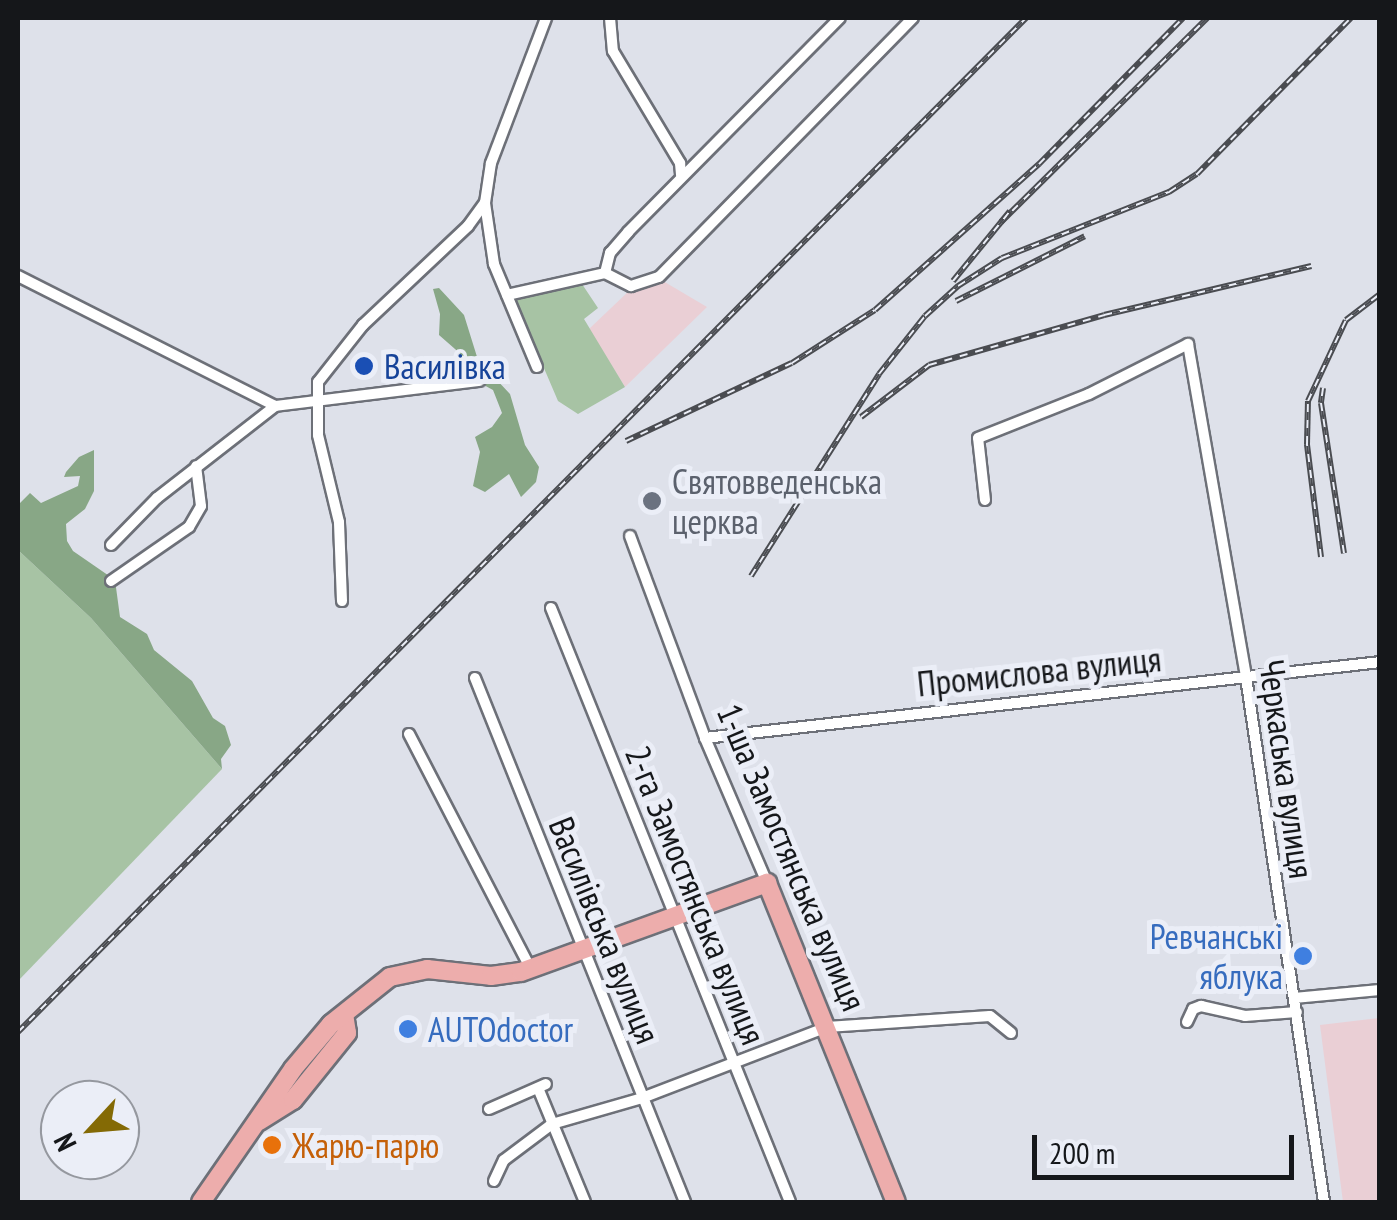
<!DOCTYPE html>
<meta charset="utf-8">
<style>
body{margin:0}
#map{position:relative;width:1397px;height:1220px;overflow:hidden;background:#dee1ea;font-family:"PT Sans Narrow",sans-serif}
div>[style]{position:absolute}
.industrial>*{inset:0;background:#eacfd5}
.green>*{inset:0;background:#a7c3a4}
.forest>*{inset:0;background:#88a786}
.roads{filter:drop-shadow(2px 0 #6d7078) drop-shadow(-2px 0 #6d7078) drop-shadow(0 2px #6d7078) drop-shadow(0 -2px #6d7078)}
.minor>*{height:10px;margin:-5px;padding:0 5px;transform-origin:5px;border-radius:5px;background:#fff}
.primary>*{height:18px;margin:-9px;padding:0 9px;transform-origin:9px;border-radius:9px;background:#edadac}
.rail>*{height:6px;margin-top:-3px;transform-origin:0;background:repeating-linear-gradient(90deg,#ebeef7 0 8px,#4a4c51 0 16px);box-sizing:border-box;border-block:2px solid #4a4c51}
.dots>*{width:28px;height:28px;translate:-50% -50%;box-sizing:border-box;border:5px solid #ebeef7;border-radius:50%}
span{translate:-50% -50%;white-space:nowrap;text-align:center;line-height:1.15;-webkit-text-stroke:10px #ebeef7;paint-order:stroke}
.transit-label{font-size:35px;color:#164399}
.left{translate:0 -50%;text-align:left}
.worship-label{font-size:35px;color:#5b616d}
.street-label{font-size:35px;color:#15171a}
.shop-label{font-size:35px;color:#366cbe}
.right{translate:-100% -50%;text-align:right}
.food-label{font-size:35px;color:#c56008}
.frame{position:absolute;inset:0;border:20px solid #15171a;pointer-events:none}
.north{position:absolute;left:40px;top:1080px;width:100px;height:100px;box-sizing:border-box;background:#ebeef7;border:2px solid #95989f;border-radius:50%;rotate:244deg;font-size:28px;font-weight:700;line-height:40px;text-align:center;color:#15171a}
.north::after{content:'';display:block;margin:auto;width:35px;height:45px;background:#846a05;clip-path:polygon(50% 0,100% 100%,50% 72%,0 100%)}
.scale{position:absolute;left:1032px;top:1135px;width:262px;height:45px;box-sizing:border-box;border:5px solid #15171a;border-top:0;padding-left:12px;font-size:30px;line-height:35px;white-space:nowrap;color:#15171a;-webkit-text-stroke:8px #ebeef7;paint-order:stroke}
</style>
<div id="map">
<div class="industrial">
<i style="clip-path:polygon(663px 281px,707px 307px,625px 387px,589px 329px,631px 289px)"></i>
<i style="clip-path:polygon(1379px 1018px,1379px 1202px,1343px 1202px,1320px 1025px)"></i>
</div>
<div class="green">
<i style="clip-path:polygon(580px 281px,598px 308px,584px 319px,625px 387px,578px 414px,558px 401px,514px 298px)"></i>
<i style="clip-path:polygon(18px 550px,91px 618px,222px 769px,18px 981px)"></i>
</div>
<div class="forest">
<i style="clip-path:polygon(439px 288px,464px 315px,478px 360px,510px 394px,525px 445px,539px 467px,536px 482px,521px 497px,509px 474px,485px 492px,473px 486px,480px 452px,475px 437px,492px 427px,502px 413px,493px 390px,469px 377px,463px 356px,439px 335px,440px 314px,433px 289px)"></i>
<i style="clip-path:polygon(94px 450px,94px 491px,85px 509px,66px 524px,67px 541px,73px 551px,115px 580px,120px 617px,147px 634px,154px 650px,192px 681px,213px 718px,225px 726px,231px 745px,221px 759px,222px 769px,91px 618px,18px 550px,18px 505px,30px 493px,41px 503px,78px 486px,80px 476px,64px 477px,66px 472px,79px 457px)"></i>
</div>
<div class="roads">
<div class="minor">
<i style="left:610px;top:18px;width:33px;rotate:85deg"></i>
<i style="left:613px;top:51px;width:131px;rotate:59.1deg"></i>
<i style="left:680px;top:163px;width:12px;rotate:85deg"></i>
<i style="left:605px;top:273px;width:29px;rotate:27deg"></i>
<i style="left:631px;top:286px;width:29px;rotate:-18deg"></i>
<i style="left:659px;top:277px;width:363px;rotate:-45.6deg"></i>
<i style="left:18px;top:276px;width:288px;rotate:26.8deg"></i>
<i style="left:275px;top:406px;width:206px;rotate:-7deg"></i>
<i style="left:507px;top:295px;width:100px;rotate:-12.7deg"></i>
<i style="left:605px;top:273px;width:21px;rotate:-76deg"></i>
<i style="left:610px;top:253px;width:28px;rotate:-49deg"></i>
<i style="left:628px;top:232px;width:301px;rotate:-45.3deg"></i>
<i style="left:537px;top:367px;width:112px;rotate:-112.7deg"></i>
<i style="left:494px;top:264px;width:62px;rotate:-98.4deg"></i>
<i style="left:485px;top:203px;width:40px;rotate:-81.5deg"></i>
<i style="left:491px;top:163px;width:155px;rotate:-69.2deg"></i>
<i style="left:985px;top:500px;width:62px;rotate:-96.4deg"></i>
<i style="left:978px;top:438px;width:119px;rotate:-21.6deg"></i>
<i style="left:1089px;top:394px;width:111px;rotate:-26.8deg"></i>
<i style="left:1188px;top:344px;width:338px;rotate:80.1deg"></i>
<i style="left:1246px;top:677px;width:531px;rotate:81.55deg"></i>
<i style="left:630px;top:536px;width:215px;rotate:69.6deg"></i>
<i style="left:705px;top:738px;width:158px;rotate:66.8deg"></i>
<i style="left:111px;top:545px;width:66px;rotate:-45.6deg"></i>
<i style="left:157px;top:498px;width:150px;rotate:-37.9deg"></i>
<i style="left:111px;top:581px;width:95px;rotate:-34.7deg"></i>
<i style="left:189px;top:527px;width:24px;rotate:-60deg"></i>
<i style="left:201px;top:506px;width:40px;rotate:-97.1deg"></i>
<i style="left:342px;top:601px;width:79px;rotate:-92.2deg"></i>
<i style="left:339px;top:522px;width:89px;rotate:-103.6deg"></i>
<i style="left:318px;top:435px;width:53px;rotate:-90deg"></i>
<i style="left:318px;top:382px;width:73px;rotate:-51.7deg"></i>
<i style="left:363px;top:325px;width:144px;rotate:-43.3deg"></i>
<i style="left:468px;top:226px;width:29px;rotate:-54deg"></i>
<i style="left:551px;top:608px;width:640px;rotate:68.08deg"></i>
<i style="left:475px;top:678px;width:565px;rotate:68.16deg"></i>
<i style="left:409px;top:734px;width:265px;rotate:62.6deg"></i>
<i style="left:705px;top:738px;width:679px;rotate:-6.42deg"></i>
<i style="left:1294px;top:998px;width:86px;rotate:-5.3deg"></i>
<i style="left:1187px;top:1022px;width:14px;rotate:-65deg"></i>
<i style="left:1193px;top:1009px;width:9px;rotate:-21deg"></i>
<i style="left:1201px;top:1006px;width:45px;rotate:12.8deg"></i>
<i style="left:1245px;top:1016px;width:52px;rotate:-4.4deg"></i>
<i style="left:538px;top:1088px;width:123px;rotate:67.6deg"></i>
<i style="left:489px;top:1109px;width:62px;rotate:-23.7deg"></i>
<i style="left:494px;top:1181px;width:23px;rotate:-65deg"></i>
<i style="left:504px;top:1160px;width:60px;rotate:-36.9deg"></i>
<i style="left:552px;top:1124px;width:94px;rotate:-16.1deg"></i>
<i style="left:642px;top:1098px;width:198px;rotate:-21deg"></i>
<i style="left:827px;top:1027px;width:163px;rotate:-3.9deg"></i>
<i style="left:990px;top:1016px;width:27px;rotate:39deg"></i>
</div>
<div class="primary">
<i style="left:259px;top:1121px;width:40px;rotate:-32deg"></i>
<i style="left:293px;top:1100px;width:86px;rotate:-51.1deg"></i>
<i style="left:347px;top:1033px;width:18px;rotate:-99deg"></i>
<i style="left:201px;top:1202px;width:162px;rotate:-55.3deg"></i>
<i style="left:293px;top:1069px;width:59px;rotate:-49.8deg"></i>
<i style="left:331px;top:1024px;width:75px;rotate:-38.5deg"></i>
<i style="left:390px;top:977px;width:38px;rotate:-12deg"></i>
<i style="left:427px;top:969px;width:64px;rotate:6.2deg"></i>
<i style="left:491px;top:976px;width:30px;rotate:-8deg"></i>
<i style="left:521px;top:972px;width:262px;rotate:-19.9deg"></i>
<i style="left:767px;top:883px;width:344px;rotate:68deg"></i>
</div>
</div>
<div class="rail">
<i style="left:1001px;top:222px;width:290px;rotate:-44.7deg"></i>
<i style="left:953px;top:281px;width:90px;rotate:-50.8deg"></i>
<i style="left:956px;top:301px;width:144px;rotate:-26.7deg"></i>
<i style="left:1323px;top:388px;width:15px;rotate:98deg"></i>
<i style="left:1321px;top:403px;width:152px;rotate:81.3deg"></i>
<i style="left:861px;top:417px;width:86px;rotate:-37.4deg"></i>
<i style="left:929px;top:365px;width:182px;rotate:-15.9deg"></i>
<i style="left:1104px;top:315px;width:213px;rotate:-13.3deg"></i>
<i style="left:626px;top:441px;width:183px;rotate:-25.2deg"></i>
<i style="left:792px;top:363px;width:98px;rotate:-32.6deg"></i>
<i style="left:875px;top:310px;width:220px;rotate:-41.7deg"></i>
<i style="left:1039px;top:164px;width:205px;rotate:-45.4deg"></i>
<i style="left:1321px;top:557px;width:114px;rotate:-97.1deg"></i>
<i style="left:1307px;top:444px;width:43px;rotate:-88.7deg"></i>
<i style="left:1308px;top:401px;width:89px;rotate:-64.9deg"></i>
<i style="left:1346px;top:320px;width:43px;rotate:-37.4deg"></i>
<i style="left:751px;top:576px;width:239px;rotate:-57.6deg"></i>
<i style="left:879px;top:374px;width:74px;rotate:-51.6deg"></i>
<i style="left:925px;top:316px;width:45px;rotate:-42.3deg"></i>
<i style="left:958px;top:286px;width:52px;rotate:-32.5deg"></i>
<i style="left:1002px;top:258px;width:180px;rotate:-21.6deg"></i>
<i style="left:1169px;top:192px;width:33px;rotate:-33deg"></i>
<i style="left:1197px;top:174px;width:219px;rotate:-45.4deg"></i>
<i style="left:18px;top:1032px;width:1430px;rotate:-45.17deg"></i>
</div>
<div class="dots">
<i style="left:364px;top:366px;background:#1a4fb4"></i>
<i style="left:652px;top:501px;background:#6b7280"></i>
<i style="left:1303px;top:956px;background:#3f7fe0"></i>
<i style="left:408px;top:1029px;background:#3f7fe0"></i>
<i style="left:272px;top:1145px;background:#e8710a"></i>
</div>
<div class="transit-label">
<span class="left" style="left:384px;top:366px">Василівка</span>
</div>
<div class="worship-label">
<span class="left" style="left:672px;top:501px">Святовведенська<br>церква</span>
</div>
<div class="street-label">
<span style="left:1039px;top:671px;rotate:-6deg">Промислова вулиця</span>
<span style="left:1287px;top:769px;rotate:82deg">Черкаська вулиця</span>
<span style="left:792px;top:857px;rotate:67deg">1-ша Замостянська вулиця</span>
<span style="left:696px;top:895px;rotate:68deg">2-га Замостянська вулиця</span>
<span style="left:605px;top:930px;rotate:68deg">Василівська вулиця</span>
</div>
<div class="shop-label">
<span class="right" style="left:1283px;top:956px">Ревчанські<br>яблука</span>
<span class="left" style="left:428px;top:1029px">AUTOdoctor</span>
</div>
<div class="food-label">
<span class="left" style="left:292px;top:1145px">Жарю-парю</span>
</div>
<div class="frame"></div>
<div class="north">N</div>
<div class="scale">200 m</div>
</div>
